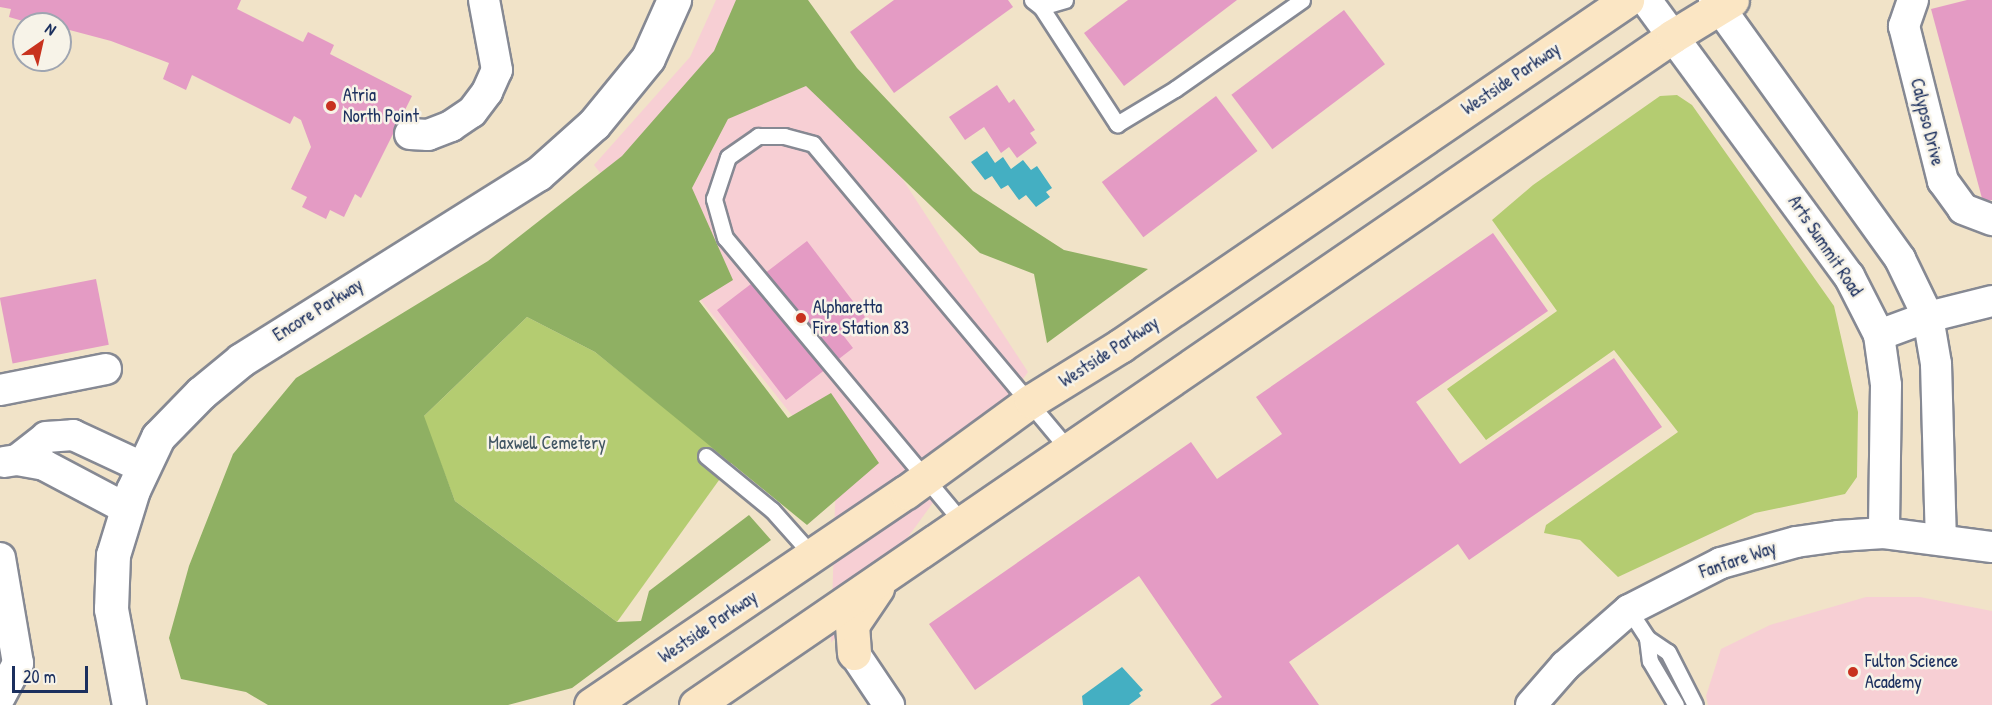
<!DOCTYPE html>
<style>
body{margin:0}
#map{position:relative;width:1992px;height:705px;overflow:hidden;background:#f1e3c8;font-family:"Patrick Hand",sans-serif}
div>[style]{position:absolute}
.built>*{inset:0;background:#f7cfd4}
.green>*{inset:0;background:#b4cc71}
.forest>*{inset:0;background:#8fb063}
.water>*{inset:0;background:#44afc2}
.building>*{inset:0;background:#e49bc4;transform-origin:0 0}
.roads{filter:drop-shadow(2px 0 #868993) drop-shadow(-2px 0 #868993) drop-shadow(0 2px #868993) drop-shadow(0 -2px #868993)}
.service>*{height:15px;margin:-7.5px;padding:0 7.5px;transform-origin:7.5px;border-radius:7.5px;background:#fff}
.minor>*{height:30px;margin:-15px;padding:0 15px;transform-origin:15px;border-radius:15px;background:#fff}
.tertiary>*{height:33px;margin:-16.5px;padding:0 16.5px;transform-origin:16.5px;border-radius:16.5px;background:#fff}
.secondary>*{height:33px;margin:-16.5px;padding:0 16.5px;transform-origin:16.5px;border-radius:16.5px;background:#fbe6c4}
.dots>*{width:16px;height:16px;translate:-50% -50%;box-sizing:border-box;border:3px solid #f7f3e8;border-radius:50%}
span{translate:-50% -50%;white-space:nowrap;text-align:center;line-height:1.15;-webkit-text-stroke:5px #f7f3e8;paint-order:stroke}
.street-label{font-size:18px;color:#1b2f5e}
.poi-label{font-size:18px;color:#1b2f5e}
.left{translate:0 -50%;text-align:left}
.park-label{font-size:18px;color:#415663}
.north{position:absolute;left:12px;top:12px;width:60px;height:60px;box-sizing:border-box;background:#f7f3e8;border:2px solid #9fa5b1;border-radius:50%;rotate:34deg;font-size:16px;font-weight:700;line-height:24px;text-align:center;color:#1b2f5e}
.north::after{content:'';display:block;margin:auto;width:21px;height:27px;background:#c8321e;clip-path:polygon(50% 0,100% 100%,50% 72%,0 100%)}
.scale{position:absolute;left:12px;top:666px;width:76px;height:27px;box-sizing:border-box;border:3px solid #1b2f5e;border-top:0;padding-left:8px;font-size:18px;line-height:21px;white-space:nowrap;color:#1b2f5e;-webkit-text-stroke:4px #f7f3e8;paint-order:stroke}
</style>
<div id="map">
<div class="built">
<i style="clip-path:polygon(716px 0,786px 0,1028px 372px,831px 643px,836px 471px,594px 165px,690px 57px)"></i>
<i style="clip-path:polygon(1866px 597px,1920px 597px,1992px 611px,1992px 705px,1708px 705px,1706px 696px,1721px 649px,1770px 625px)"></i>
</div>
<div class="green">
<i style="clip-path:polygon(1677px 95px,1692px 105px,1834px 306px,1858px 412px,1857px 477px,1845px 494px,1755px 513px,1618px 577px,1580px 540px,1544px 533px,1546px 525px,1678px 432px,1614px 350px,1486px 440px,1447px 389px,1557px 311px,1492px 220px,1533px 185px,1660px 96px)"></i>
<i style="clip-path:polygon(527px 317px,595px 352px,732px 462px,617px 622px,455px 501px,423px 417px)"></i>
</div>
<div class="forest">
<i style="clip-path:polygon(736px 0,808px 0,857px 68px,973px 191px,1064px 250px,1148px 269px,1047px 343px,1034px 274px,980px 253px,806px 86px,728px 119px,692px 188px,733px 280px,699px 301px,788px 418px,831px 393px,879px 463px,807px 525px,595px 352px,527px 317px,424px 416px,455px 501px,617px 622px,641px 621px,649px 591px,749px 515px,771px 540px,572px 688px,508px 705px,268px 705px,246px 692px,181px 679px,169px 638px,189px 566px,233px 454px,296px 378px,488px 261px,622px 156px,714px 51px)"></i>
</div>
<div class="water">
<i style="clip-path:polygon(987px 151px,995px 163px,1003px 157px,1011px 169px,1023px 160px,1031px 170px,1037px 166px,1052px 188px,1046px 192px,1050px 197px,1036px 207px,1026px 195px,1019px 200px,1008px 185px,1001px 189px,992px 176px,985px 180px,971px 162px)"></i>
<i style="clip-path:polygon(1122px 667px,1143px 690px,1139px 693px,1141px 696px,1129px 705px,1083px 705px,1082px 696px)"></i>
</div>
<div class="building">
<i style="clip-path:polygon(0 0,241px 0,237px 9px,303px 42px,308px 32px,334px 45px,330px 54px,412px 96px,361px 198px,355px 194px,344px 217px,330px 210px,326px 219px,302px 207px,307px 197px,291px 189px,311px 147px,301px 120px,294px 116px,290px 124px,192px 75px,186px 90px,163px 79px,169px 63px,111px 41px,62px 28px,60px 34px,60px 24px,33px 24px,9px 17px,11px 9px,0 7px)"></i>
<i style="clip-path:polygon(894px 0,1008px 0,1013px 7px,894px 93px,850px 32px)"></i>
<i style="clip-path:polygon(1128px 0,1237px 0,1124px 86px,1084px 33px)"></i>
<i style="clip-path:polygon(1967px 0,1992px 0,1992px 200px,1983px 202px,1931px 9px)"></i>
<i style="left:1344px;top:10px;width:68px;height:141px;rotate:53deg"></i>
<i style="clip-path:polygon(997px 85px,1009px 103px,1014px 99px,1035px 130px,1030px 133px,1037px 143px,1017px 158px,1009px 147px,1001px 153px,984px 127px,965px 140px,949px 117px)"></i>
<i style="left:1216px;top:96px;width:69px;height:143px;rotate:53deg"></i>
<i style="clip-path:polygon(1493px 233px,1548px 311px,1416px 402px,1460px 464px,1614px 358px,1662px 427px,1469px 560px,1458px 544px,1289px 662px,1319px 705px,1210px 705px,1222px 697px,1139px 576px,975px 690px,929px 624px,1191px 442px,1217px 479px,1282px 434px,1256px 397px)"></i>
<i style="clip-path:polygon(807px 241px,865px 317px,843px 335px,853px 348px,786px 400px,717px 310px)"></i>
<i style="left:96px;top:279px;width:67px;height:98px;rotate:79deg"></i>
</div>
<div class="roads">
<div class="service">
<i style="left:1032px;top:0;width:11px;rotate:38deg"></i>
<i style="left:1041px;top:7px;width:25px;rotate:-16deg"></i>
<i style="left:1041px;top:7px;width:140px;rotate:57deg"></i>
<i style="left:1117px;top:124px;width:68px;rotate:-31.1deg"></i>
<i style="left:1175px;top:89px;width:155px;rotate:-35deg"></i>
<i style="left:706px;top:456px;width:85px;rotate:39.3deg"></i>
<i style="left:772px;top:510px;width:62px;rotate:48.3deg"></i>
<i style="left:962px;top:522px;width:370px;rotate:-129.8deg"></i>
<i style="left:725px;top:238px;width:41px;rotate:-105.8deg"></i>
<i style="left:714px;top:199px;width:44px;rotate:-71.6deg"></i>
<i style="left:728px;top:157px;width:37px;rotate:-35deg"></i>
<i style="left:758px;top:136px;width:26px"></i>
<i style="left:784px;top:136px;width:30px;rotate:15deg"></i>
<i style="left:813px;top:144px;width:399px;rotate:50.1deg"></i>
<i style="left:1629px;top:610px;width:33px;rotate:57deg"></i>
<i style="left:1647px;top:638px;width:23px;rotate:83deg"></i>
<i style="left:1650px;top:661px;width:51px;rotate:59.4deg"></i>
<i style="left:1647px;top:638px;width:25px;rotate:34deg"></i>
<i style="left:1668px;top:652px;width:59px;rotate:63deg"></i>
</div>
<div class="minor">
<i style="left:1646px;top:0;width:343px;rotate:53.7deg"></i>
<i style="left:1849px;top:276px;width:66px;rotate:63deg"></i>
<i style="left:1879px;top:335px;width:50px;rotate:82deg"></i>
<i style="left:1886px;top:385px;width:148px;rotate:90.8deg"></i>
<i style="left:1714px;top:0;width:319px;rotate:54.3deg"></i>
<i style="left:1900px;top:259px;width:64px;rotate:64.2deg"></i>
<i style="left:1928px;top:317px;width:48px;rotate:80.3deg"></i>
<i style="left:1936px;top:364px;width:175px;rotate:88.4deg"></i>
<i style="left:1913px;top:0;width:28px;rotate:109deg"></i>
<i style="left:1904px;top:26px;width:160px;rotate:75.9deg"></i>
<i style="left:1943px;top:181px;width:34px;rotate:54deg"></i>
<i style="left:1963px;top:209px;width:31px;rotate:21deg"></i>
<i style="left:410px;top:134px;width:18px;rotate:3deg"></i>
<i style="left:428px;top:135px;width:25px;rotate:-21deg"></i>
<i style="left:451px;top:126px;width:25px;rotate:-34deg"></i>
<i style="left:472px;top:112px;width:25px;rotate:-53deg"></i>
<i style="left:487px;top:92px;width:24px;rotate:-66deg"></i>
<i style="left:497px;top:70px;width:71px;rotate:-100.5deg"></i>
<i style="left:1879px;top:335px;width:52px;rotate:-20.2deg"></i>
<i style="left:1928px;top:317px;width:66px;rotate:-14deg"></i>
<i style="left:0;top:390px;width:108px;rotate:-11.2deg"></i>
<i style="left:17px;top:460px;width:37px;rotate:-38deg"></i>
<i style="left:46px;top:437px;width:27px;rotate:-4deg"></i>
<i style="left:73px;top:435px;width:78px;rotate:24.9deg"></i>
<i style="left:4px;top:462px;width:13px;rotate:-9deg"></i>
<i style="left:17px;top:460px;width:27px;rotate:10deg"></i>
<i style="left:44px;top:465px;width:94px;rotate:27.9deg"></i>
<i style="left:0;top:558px;width:107px;rotate:80.3deg"></i>
<i style="left:18px;top:663px;width:38px;rotate:118deg"></i>
<i style="left:854px;top:653px;width:63px;rotate:56.1deg"></i>
<i style="left:1531px;top:705px;width:52px;rotate:-48.9deg"></i>
<i style="left:1565px;top:666px;width:85px;rotate:-41.2deg"></i>
<i style="left:1629px;top:610px;width:103px;rotate:-27.1deg"></i>
<i style="left:1721px;top:563px;width:78px;rotate:-15.6deg"></i>
<i style="left:1796px;top:542px;width:42px;rotate:-8.1deg"></i>
<i style="left:1838px;top:536px;width:46px;rotate:-3.7deg"></i>
<i style="left:1884px;top:533px;width:109px;rotate:7.4deg"></i>
</div>
<div class="tertiary">
<i style="left:129px;top:705px;width:98px;rotate:-100.6deg"></i>
<i style="left:111px;top:609px;width:54px;rotate:-87.9deg"></i>
<i style="left:113px;top:555px;width:68px;rotate:-72.9deg"></i>
<i style="left:133px;top:490px;width:59px;rotate:-64.7deg"></i>
<i style="left:158px;top:437px;width:62px;rotate:-45.7deg"></i>
<i style="left:201px;top:393px;width:52px;rotate:-39.5deg"></i>
<i style="left:241px;top:360px;width:350px;rotate:-32.1deg"></i>
<i style="left:538px;top:174px;width:75px;rotate:-41.8deg"></i>
<i style="left:594px;top:124px;width:85px;rotate:-50.7deg"></i>
<i style="left:648px;top:58px;width:64px;rotate:-65.9deg"></i>
</div>
<div class="secondary">
<i style="left:854px;top:653px;width:28px;rotate:-94deg"></i>
<i style="left:852px;top:625px;width:45px;rotate:-56deg"></i>
<i style="left:591px;top:705px;width:380px;rotate:-34.1deg"></i>
<i style="left:906px;top:492px;width:155px;rotate:-36.1deg"></i>
<i style="left:1031px;top:401px;width:105px;rotate:-31.7deg"></i>
<i style="left:1120px;top:346px;width:614px;rotate:-34.31deg"></i>
<i style="left:696px;top:705px;width:1184px;rotate:-34.4deg"></i>
<i style="left:1673px;top:36px;width:69px;rotate:-31.4deg"></i>
</div>
</div>
<div class="dots">
<i style="left:331px;top:106px;background:#c8321e"></i>
<i style="left:801px;top:318px;background:#c8321e"></i>
<i style="left:1853px;top:672px;background:#c8321e"></i>
</div>
<div class="street-label">
<span style="left:1511px;top:79px;rotate:-34deg">Westside Parkway</span>
<span style="left:1927px;top:122px;rotate:76deg">Calypso Drive</span>
<span style="left:1825px;top:246px;rotate:56deg">Arts Summit Road</span>
<span style="left:318px;top:310px;rotate:-32deg">Encore Parkway</span>
<span style="left:1109px;top:352px;rotate:-33deg">Westside Parkway</span>
<span style="left:1738px;top:560px;rotate:-19deg">Fanfare Way</span>
<span style="left:708px;top:627px;rotate:-34deg">Westside Parkway</span>
</div>
<div class="poi-label">
<span class="left" style="left:343px;top:106px">Atria<br>North Point</span>
<span class="left" style="left:813px;top:318px">Alpharetta<br>Fire Station 83</span>
<span class="left" style="left:1865px;top:672px">Fulton Science<br>Academy</span>
</div>
<div class="park-label">
<span style="left:547px;top:443px">Maxwell Cemetery</span>
</div>
<div class="north">N</div>
<div class="scale">20 m</div>
</div>
